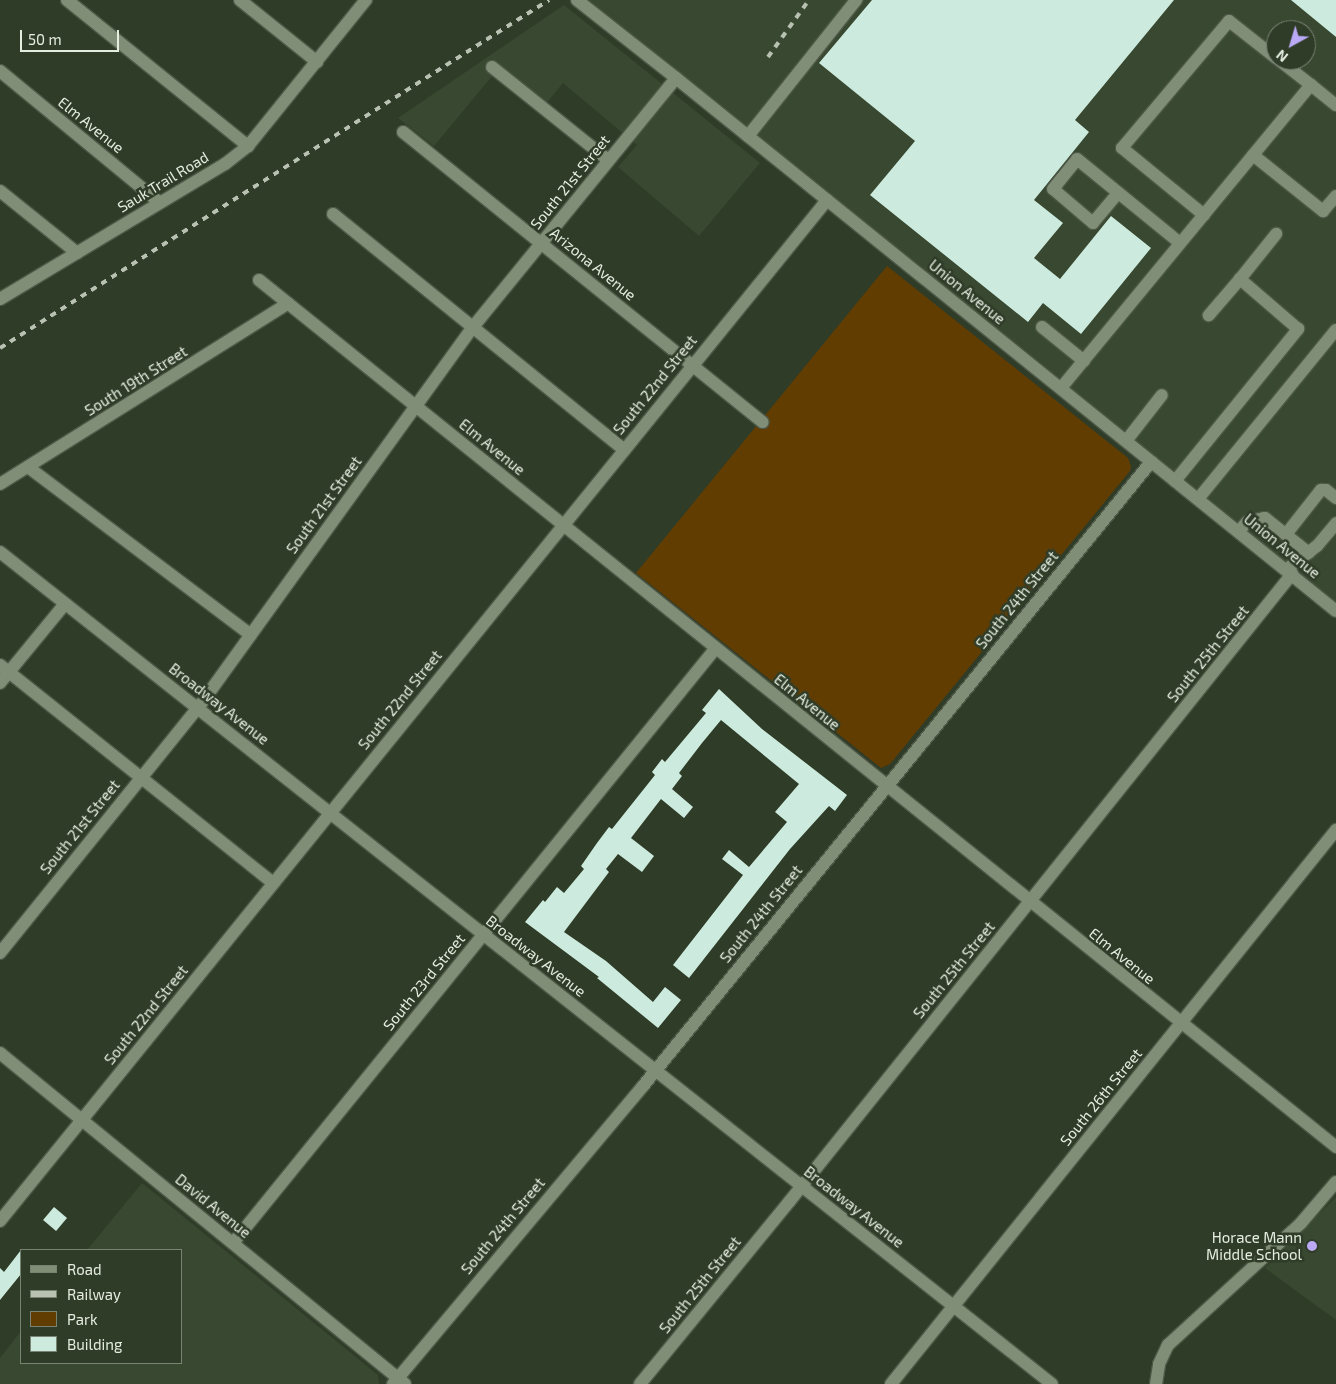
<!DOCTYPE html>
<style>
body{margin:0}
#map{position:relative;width:1336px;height:1384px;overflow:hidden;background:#2f3c28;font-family:"Exo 2",sans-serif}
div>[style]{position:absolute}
.built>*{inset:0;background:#394830}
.green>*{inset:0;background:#623d02}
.building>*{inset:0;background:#cceadd;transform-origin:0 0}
.roads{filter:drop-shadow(1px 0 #4d5846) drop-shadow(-1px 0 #4d5846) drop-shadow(0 1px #4d5846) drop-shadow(0 -1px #4d5846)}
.minor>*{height:12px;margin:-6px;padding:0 6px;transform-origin:6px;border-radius:6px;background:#808e78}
.rail>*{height:4px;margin-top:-2px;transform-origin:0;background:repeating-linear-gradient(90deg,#b8c1b2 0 6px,transparent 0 12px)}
.dots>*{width:14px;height:14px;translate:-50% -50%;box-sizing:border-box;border:2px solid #2f3c28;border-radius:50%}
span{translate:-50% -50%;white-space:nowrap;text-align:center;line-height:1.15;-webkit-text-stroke:5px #2f3c28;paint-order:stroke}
.street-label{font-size:15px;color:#e5ede0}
.poi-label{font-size:15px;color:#e5ede0}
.right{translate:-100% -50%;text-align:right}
.legend{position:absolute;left:20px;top:1249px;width:162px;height:115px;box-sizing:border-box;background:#2f3c28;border:1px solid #788372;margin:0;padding:6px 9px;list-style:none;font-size:15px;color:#e5ede0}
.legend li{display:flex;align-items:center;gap:10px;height:25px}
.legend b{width:25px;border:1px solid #788372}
.north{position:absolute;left:1266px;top:20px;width:50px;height:50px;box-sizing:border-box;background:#2f3c28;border:1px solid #788372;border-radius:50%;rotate:219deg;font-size:14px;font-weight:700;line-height:20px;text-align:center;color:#e5ede0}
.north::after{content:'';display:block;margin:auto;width:18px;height:22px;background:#baaaf6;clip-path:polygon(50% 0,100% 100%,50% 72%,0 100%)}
.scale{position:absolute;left:20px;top:30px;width:99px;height:22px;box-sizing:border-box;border:2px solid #e5ede0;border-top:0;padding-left:6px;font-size:15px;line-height:18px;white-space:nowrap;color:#e5ede0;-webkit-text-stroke:4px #2f3c28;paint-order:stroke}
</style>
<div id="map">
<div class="built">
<i style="clip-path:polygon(evenodd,577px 0,1336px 0,1336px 611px,577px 0,1276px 30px,1306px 30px,1306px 60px,1276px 60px,1276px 30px)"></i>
<i style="clip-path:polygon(564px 5px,760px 163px,699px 236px,618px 167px,637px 145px,563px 83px,544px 106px,498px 69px,434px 146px,398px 118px)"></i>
<i style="clip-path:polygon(142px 1183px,378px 1375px,379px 1384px,0 1384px,0 1358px,21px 1331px,21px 1363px,181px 1363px,181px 1250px,87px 1250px)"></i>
<i style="clip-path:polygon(1336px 1197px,1336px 1320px,1265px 1268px)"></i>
</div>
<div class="green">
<i style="clip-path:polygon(887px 266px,1128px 458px,1131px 466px,1130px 471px,890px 764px,881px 768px,636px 573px)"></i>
</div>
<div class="building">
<i style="clip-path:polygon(872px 0,1174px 0,1075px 120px,1089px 132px,1034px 200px,1063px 223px,1034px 258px,1060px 279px,1111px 216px,1151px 248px,1081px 334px,1043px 303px,1028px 322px,870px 195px,915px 141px,819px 63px)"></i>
<i style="clip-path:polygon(1291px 0,1336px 0,1336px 37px)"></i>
<i style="clip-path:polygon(719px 689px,762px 729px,847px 795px,835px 811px,829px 806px,790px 849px,689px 978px,673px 965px,743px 875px,722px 859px,729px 850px,749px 867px,787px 822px,775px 812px,799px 784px,721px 720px,702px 743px,679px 773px,682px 776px,672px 789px,693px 807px,684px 818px,661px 799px,631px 838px,654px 856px,642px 872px,618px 854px,606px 869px,609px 872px,564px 932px,606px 961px,653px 1002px,665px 987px,681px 1000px,658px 1028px,597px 978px,599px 977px,525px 922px,543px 900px,545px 902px,557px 887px,564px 893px,584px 869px,581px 866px,597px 843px,609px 827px,612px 829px,655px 775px,652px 772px,662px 759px,665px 762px,706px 713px,702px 710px)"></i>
<i style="left:54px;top:1207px;width:17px;height:17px;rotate:40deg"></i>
<i style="clip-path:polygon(21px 1250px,21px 1274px,0 1300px,0 1268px,4px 1272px)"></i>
</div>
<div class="roads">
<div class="minor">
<i style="left:67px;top:0;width:233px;rotate:38.9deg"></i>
<i style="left:240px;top:0;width:99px;rotate:38.8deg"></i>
<i style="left:577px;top:0;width:126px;rotate:38.2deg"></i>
<i style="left:676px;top:78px;width:848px;rotate:38.92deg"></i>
<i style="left:1279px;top:60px;width:41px;rotate:38deg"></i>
<i style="left:492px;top:67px;width:149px;rotate:38.7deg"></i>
<i style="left:0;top:71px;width:207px;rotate:39.5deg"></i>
<i style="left:403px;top:132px;width:462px;rotate:38.9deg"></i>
<i style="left:748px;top:136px;width:174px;rotate:-51.5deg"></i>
<i style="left:1253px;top:155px;width:90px;rotate:38.7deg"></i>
<i style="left:1323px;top:211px;width:20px;rotate:-49deg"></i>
<i style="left:0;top:191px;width:99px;rotate:38.8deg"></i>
<i style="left:1118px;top:193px;width:39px;rotate:130deg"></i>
<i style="left:1093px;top:223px;width:52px;rotate:-139.6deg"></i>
<i style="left:1053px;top:189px;width:38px;rotate:-51deg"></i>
<i style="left:1077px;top:159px;width:133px;rotate:39.2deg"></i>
<i style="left:333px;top:214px;width:375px;rotate:39deg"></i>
<i style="left:1204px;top:215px;width:106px;rotate:-140.7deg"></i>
<i style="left:1122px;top:148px;width:166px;rotate:-49.9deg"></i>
<i style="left:1229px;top:21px;width:60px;rotate:38.2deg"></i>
<i style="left:1240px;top:279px;width:58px;rotate:-51.3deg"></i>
<i style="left:259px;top:280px;width:1383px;rotate:38.83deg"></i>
<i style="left:0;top:299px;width:262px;rotate:-31deg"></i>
<i style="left:225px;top:164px;width:29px;rotate:-38deg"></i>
<i style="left:248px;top:146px;width:188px;rotate:-51.1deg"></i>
<i style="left:1042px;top:327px;width:54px;rotate:39deg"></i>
<i style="left:1061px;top:388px;width:393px;rotate:-50.5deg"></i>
<i style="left:1311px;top:85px;width:32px;rotate:39deg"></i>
<i style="left:1126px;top:441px;width:58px;rotate:-52deg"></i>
<i style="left:28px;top:467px;width:279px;rotate:37deg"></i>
<i style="left:1175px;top:481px;width:196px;rotate:-51deg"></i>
<i style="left:1298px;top:329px;width:77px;rotate:-139.2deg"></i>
<i style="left:1240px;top:279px;width:48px;rotate:130.7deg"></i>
<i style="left:0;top:484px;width:340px;rotate:-32.1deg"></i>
<i style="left:1198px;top:499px;width:218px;rotate:-50.8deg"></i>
<i style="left:1239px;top:531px;width:12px;rotate:-48deg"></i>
<i style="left:1247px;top:522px;width:18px;rotate:-13deg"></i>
<i style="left:1265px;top:518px;width:56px;rotate:38.5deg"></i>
<i style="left:1287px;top:533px;width:55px;rotate:-51.7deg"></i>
<i style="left:1321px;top:490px;width:5px"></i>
<i style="left:1326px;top:490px;width:13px;rotate:39deg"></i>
<i style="left:0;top:552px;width:1341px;rotate:38.34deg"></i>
<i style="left:1286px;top:570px;width:39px;rotate:-38deg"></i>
<i style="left:1317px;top:546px;width:30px;rotate:-50deg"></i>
<i style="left:0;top:665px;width:349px;rotate:38.6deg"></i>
<i style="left:0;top:683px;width:102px;rotate:-50.6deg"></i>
<i style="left:0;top:953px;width:315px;rotate:-51.1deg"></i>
<i style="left:198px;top:708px;width:470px;rotate:-54.2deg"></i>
<i style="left:473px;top:327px;width:321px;rotate:-50.8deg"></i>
<i style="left:0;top:1053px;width:523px;rotate:39.26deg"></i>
<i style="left:0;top:1221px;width:1314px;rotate:-50.99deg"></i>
<i style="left:233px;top:1243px;width:765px;rotate:-50.94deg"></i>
<i style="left:393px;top:1384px;width:389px;rotate:-50deg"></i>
<i style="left:643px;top:1086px;width:805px;rotate:-50.85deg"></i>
<i style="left:640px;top:1384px;width:235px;rotate:-50.7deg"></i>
<i style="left:789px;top:1202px;width:805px;rotate:-51.31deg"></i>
<i style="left:891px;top:1384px;width:711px;rotate:-51.23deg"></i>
<i style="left:1156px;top:1384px;width:20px;rotate:-81deg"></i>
<i style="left:1159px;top:1364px;width:21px;rotate:-65deg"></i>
<i style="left:1168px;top:1345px;width:180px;rotate:-42.5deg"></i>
<i style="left:1301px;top:1223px;width:54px;rotate:-49.5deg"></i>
</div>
</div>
<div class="rail">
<i style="left:768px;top:57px;width:70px;rotate:-54.3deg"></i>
<i style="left:0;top:348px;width:650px;rotate:-32.37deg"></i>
</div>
<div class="dots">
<i style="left:1312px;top:1246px;background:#baaaf6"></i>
</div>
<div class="street-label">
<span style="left:91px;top:125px;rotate:39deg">Elm Avenue</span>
<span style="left:163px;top:182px;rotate:-31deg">Sauk Trail Road</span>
<span style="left:570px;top:182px;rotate:-51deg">South 21st Street</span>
<span style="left:593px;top:264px;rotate:39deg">Arizona Avenue</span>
<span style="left:967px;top:292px;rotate:39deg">Union Avenue</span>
<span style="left:136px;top:381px;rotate:-32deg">South 19th Street</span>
<span style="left:655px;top:385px;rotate:-51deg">South 22nd Street</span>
<span style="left:492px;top:447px;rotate:39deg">Elm Avenue</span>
<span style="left:324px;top:505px;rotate:-54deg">South 21st Street</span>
<span style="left:1282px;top:546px;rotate:39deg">Union Avenue</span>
<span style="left:1017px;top:600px;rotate:-51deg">South 24th Street</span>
<span style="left:1208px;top:654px;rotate:-51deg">South 25th Street</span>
<span style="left:400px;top:700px;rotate:-51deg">South 22nd Street</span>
<span style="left:807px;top:702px;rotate:39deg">Elm Avenue</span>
<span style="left:219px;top:704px;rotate:38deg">Broadway Avenue</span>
<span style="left:80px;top:827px;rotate:-51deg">South 21st Street</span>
<span style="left:761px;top:914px;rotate:-51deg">South 24th Street</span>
<span style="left:536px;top:956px;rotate:38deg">Broadway Avenue</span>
<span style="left:1122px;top:956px;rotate:39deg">Elm Avenue</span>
<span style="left:954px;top:970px;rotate:-51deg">South 25th Street</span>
<span style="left:424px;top:982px;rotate:-51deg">South 23rd Street</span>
<span style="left:146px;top:1015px;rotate:-51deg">South 22nd Street</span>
<span style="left:1101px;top:1097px;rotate:-51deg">South 26th Street</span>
<span style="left:213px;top:1206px;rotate:39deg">David Avenue</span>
<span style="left:854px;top:1207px;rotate:38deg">Broadway Avenue</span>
<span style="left:503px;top:1226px;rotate:-50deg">South 24th Street</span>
<span style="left:700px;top:1285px;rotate:-51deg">South 25th Street</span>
</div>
<div class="poi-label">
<span class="right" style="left:1302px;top:1246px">Horace Mann<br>Middle School</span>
</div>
<ul class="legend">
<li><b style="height:6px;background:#808e78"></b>Road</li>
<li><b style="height:6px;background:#b8c1b2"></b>Railway</li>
<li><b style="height:14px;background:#623d02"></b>Park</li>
<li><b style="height:14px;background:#cceadd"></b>Building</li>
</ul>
<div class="north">N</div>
<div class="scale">50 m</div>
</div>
